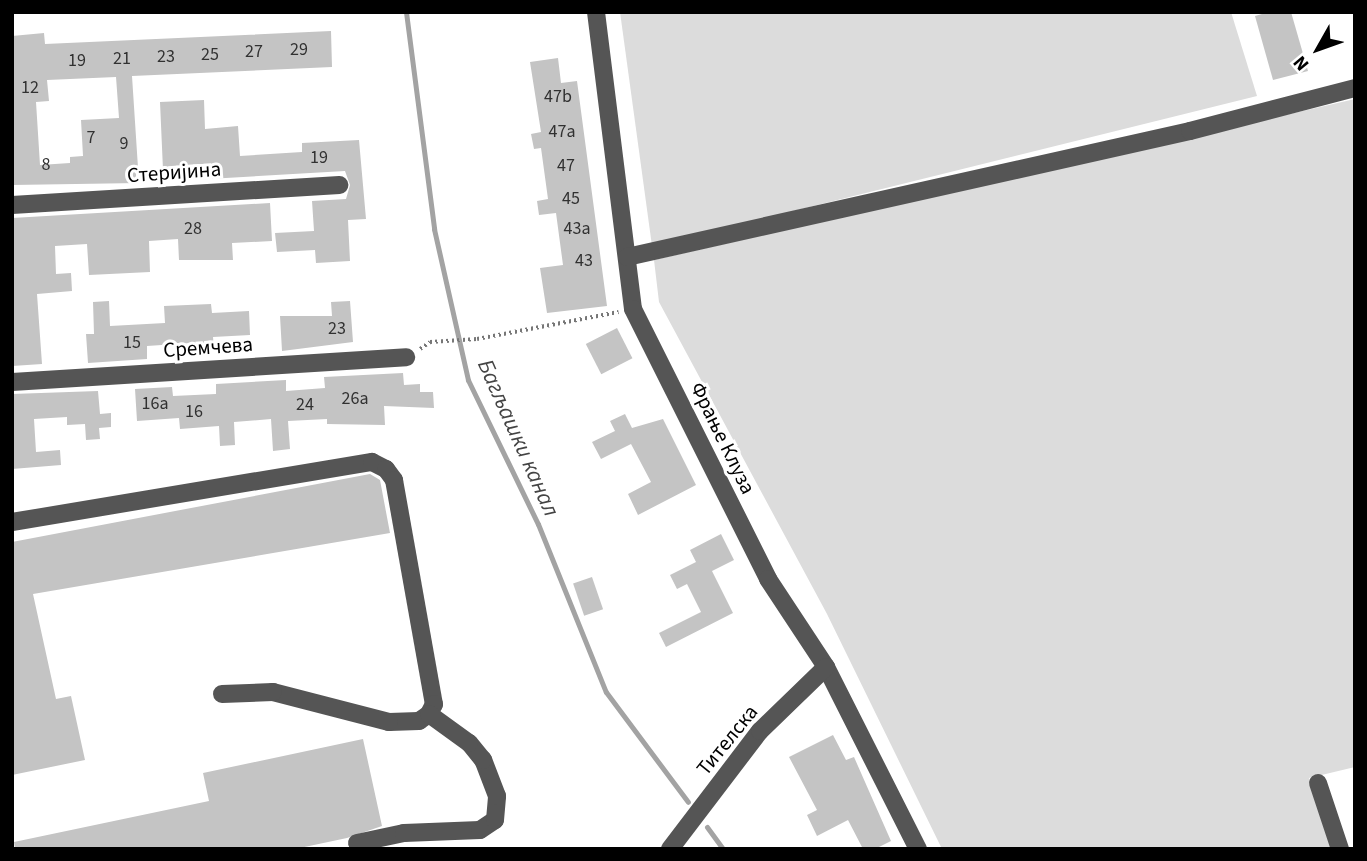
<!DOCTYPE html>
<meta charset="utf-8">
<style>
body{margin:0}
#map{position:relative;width:1367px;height:861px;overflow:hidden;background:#fff;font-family:"Source Sans 3",sans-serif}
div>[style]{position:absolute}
.green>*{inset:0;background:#dcdcdc}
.stream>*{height:5px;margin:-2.5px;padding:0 2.5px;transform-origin:2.5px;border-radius:2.5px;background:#a3a3a3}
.building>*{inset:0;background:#c4c4c4;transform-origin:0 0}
.path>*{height:3.5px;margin-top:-1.75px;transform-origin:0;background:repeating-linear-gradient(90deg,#777 0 2px,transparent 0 5.5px)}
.minor>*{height:18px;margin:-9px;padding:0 9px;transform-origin:9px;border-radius:9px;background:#555}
span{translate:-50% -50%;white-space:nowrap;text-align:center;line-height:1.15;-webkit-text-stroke:6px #fff;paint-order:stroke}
.number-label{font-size:18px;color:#313131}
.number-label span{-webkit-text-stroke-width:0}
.street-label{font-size:21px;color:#000}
.water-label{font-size:23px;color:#444;font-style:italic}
.frame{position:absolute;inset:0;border:14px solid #000;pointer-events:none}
.north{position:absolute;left:1283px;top:14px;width:70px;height:70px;-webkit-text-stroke:5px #fff;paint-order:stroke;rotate:230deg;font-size:19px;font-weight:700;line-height:28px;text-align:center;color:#000}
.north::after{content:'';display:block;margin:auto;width:24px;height:32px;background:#000;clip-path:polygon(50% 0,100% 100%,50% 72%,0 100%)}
</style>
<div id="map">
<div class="green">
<i style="clip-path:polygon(620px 12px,1231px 12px,1257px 96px,652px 246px)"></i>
<i style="clip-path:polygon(1355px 99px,1355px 767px,1309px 778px,1332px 849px,942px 849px,827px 614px,659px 302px,654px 260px)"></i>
</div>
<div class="stream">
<i style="left:406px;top:12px;width:219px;rotate:82.6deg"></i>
<i style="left:434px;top:229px;width:155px;rotate:77.3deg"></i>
<i style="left:468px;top:380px;width:160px;rotate:64.1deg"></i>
<i style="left:538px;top:524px;width:181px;rotate:68deg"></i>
<i style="left:606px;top:692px;width:137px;rotate:53.3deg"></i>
<i style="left:707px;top:827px;width:27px;rotate:54deg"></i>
</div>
<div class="building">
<i style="clip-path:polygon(1269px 12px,1291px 12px,1308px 71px,1273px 80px,1255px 16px)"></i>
<i style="clip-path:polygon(evenodd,331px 31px,332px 67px,132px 76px,139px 183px,12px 185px,12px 36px,44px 33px,45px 44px,331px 31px,116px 77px,119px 118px,81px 120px,83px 156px,70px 157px,70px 163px,40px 165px,36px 102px,49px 101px,47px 80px,116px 77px)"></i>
<i style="clip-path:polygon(558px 58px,561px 83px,577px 81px,607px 306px,547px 313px,540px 268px,563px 265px,556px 213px,539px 215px,537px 201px,548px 199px,541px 148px,534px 149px,531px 134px,541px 132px,530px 62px)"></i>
<i style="clip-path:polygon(204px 100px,205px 129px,238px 126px,240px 156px,302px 152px,302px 143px,359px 140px,366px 219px,348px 220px,350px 261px,316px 263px,315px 250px,277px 252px,275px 233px,314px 231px,312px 201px,346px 199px,350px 185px,345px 171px,174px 181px,173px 169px,163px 170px,160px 102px)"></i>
<i style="clip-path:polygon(270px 203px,272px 241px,232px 243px,233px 260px,179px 260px,178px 239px,149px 241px,150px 272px,89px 275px,87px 244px,55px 246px,56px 274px,71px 273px,72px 291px,37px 294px,42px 364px,12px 366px,12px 218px)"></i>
<i style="clip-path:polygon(109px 301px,110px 326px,165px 323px,164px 306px,211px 304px,212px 313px,249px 311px,250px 335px,213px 337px,214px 349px,191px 350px,191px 343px,147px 346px,147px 359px,88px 363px,86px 334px,94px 334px,93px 302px)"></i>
<i style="clip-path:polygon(350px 301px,353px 342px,282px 351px,280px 316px,332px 316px,331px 302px)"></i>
<i style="left:617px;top:328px;width:34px;height:35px;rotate:63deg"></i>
<i style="clip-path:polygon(403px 373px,404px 385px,420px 384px,420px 392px,433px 392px,434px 408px,384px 406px,385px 425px,327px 424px,327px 419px,288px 421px,290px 449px,273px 451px,271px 419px,234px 422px,235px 445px,220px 446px,219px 426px,180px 429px,179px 418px,137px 421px,135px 389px,172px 387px,173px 396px,216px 394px,216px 384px,286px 380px,286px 391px,325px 388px,324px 377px)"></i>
<i style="clip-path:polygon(98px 391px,100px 414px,111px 413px,111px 427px,99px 428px,100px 439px,86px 440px,85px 424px,67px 425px,67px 417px,34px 419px,36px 452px,60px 450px,61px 465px,12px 469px,12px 394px)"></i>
<i style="clip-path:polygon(625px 414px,632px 428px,663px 419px,696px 485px,638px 515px,628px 494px,651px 482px,631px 444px,601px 459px,592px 442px,615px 431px,610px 421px)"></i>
<i style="clip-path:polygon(370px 474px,380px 480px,390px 533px,33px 594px,56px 699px,71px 696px,85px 760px,12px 775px,12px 542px)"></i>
<i style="clip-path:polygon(721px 534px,734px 560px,712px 571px,733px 613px,666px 647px,659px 633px,701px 612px,687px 584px,677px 589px,670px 575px,696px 562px,690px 550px)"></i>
<i style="left:592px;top:577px;width:34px;height:20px;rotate:71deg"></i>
<i style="clip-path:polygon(833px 735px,846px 760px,854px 757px,891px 841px,875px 849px,863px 849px,848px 820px,817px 836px,807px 815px,817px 810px,789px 757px)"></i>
<i style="clip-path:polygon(363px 739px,382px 826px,347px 838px,295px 849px,15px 849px,14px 842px,209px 801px,203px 773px)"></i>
</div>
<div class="path">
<i style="left:420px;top:349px;width:12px;rotate:-35deg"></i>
<i style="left:430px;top:342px;width:47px;rotate:-3.7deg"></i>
<i style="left:477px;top:339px;width:144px;rotate:-10.8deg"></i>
</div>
<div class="minor">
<i style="left:596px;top:12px;width:299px;rotate:82.9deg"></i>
<i style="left:633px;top:309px;width:302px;rotate:63.4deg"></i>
<i style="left:768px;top:579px;width:105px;rotate:56.6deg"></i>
<i style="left:826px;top:667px;width:204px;rotate:63.2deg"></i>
<i style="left:12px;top:205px;width:328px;rotate:-3.5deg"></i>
<i style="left:627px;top:257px;width:577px;rotate:-12.61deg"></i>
<i style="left:1190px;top:131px;width:171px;rotate:-14.6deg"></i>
<i style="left:12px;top:382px;width:395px;rotate:-3.6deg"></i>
<i style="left:12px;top:522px;width:365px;rotate:-9.5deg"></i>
<i style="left:372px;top:462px;width:16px;rotate:27deg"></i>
<i style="left:386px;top:469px;width:14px;rotate:54deg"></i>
<i style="left:394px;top:480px;width:228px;rotate:79.9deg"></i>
<i style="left:434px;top:704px;width:11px;rotate:117deg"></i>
<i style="left:429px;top:714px;width:12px;rotate:145deg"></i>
<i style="left:419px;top:721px;width:30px;rotate:178deg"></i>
<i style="left:389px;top:722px;width:120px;rotate:-165.5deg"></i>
<i style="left:273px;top:692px;width:51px;rotate:177.8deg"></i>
<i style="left:1318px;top:783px;width:70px;rotate:71.6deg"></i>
<i style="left:357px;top:843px;width:48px;rotate:-12deg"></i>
<i style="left:404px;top:833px;width:76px;rotate:-2.3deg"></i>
<i style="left:480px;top:830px;width:18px;rotate:-34deg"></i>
<i style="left:495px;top:820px;width:24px;rotate:-85deg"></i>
<i style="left:497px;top:796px;width:39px;rotate:-111deg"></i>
<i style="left:483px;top:760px;width:22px;rotate:-129deg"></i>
<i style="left:469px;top:743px;width:49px;rotate:-144.1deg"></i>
<i style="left:670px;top:849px;width:148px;rotate:-52.7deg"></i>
<i style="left:760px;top:731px;width:92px;rotate:-44.1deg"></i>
</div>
<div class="number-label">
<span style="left:299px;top:50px">29</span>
<span style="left:254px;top:52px">27</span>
<span style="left:210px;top:55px">25</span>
<span style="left:166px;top:57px">23</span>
<span style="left:122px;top:59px">21</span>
<span style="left:77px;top:61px">19</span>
<span style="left:30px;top:88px">12</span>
<span style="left:558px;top:97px">47b</span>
<span style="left:562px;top:132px">47a</span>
<span style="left:91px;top:138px">7</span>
<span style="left:124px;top:144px">9</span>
<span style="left:319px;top:158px">19</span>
<span style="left:46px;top:165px">8</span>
<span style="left:566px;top:166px">47</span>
<span style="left:571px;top:199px">45</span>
<span style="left:193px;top:229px">28</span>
<span style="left:577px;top:229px">43a</span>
<span style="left:584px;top:261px">43</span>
<span style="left:337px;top:329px">23</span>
<span style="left:132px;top:343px">15</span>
<span style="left:355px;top:399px">26a</span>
<span style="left:155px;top:404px">16a</span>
<span style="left:305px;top:405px">24</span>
<span style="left:194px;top:412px">16</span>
</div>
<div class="street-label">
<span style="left:174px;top:172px;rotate:-4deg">Стеријина</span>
<span style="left:208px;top:347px;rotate:-4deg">Сремчева</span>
<span style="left:723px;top:438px;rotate:64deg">Фрање Клуза</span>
<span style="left:727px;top:740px;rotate:-51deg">Тителска</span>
</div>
<div class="water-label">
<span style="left:518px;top:438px;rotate:66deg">Багљашки канал</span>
</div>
<div class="frame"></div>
<div class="north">N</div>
</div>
